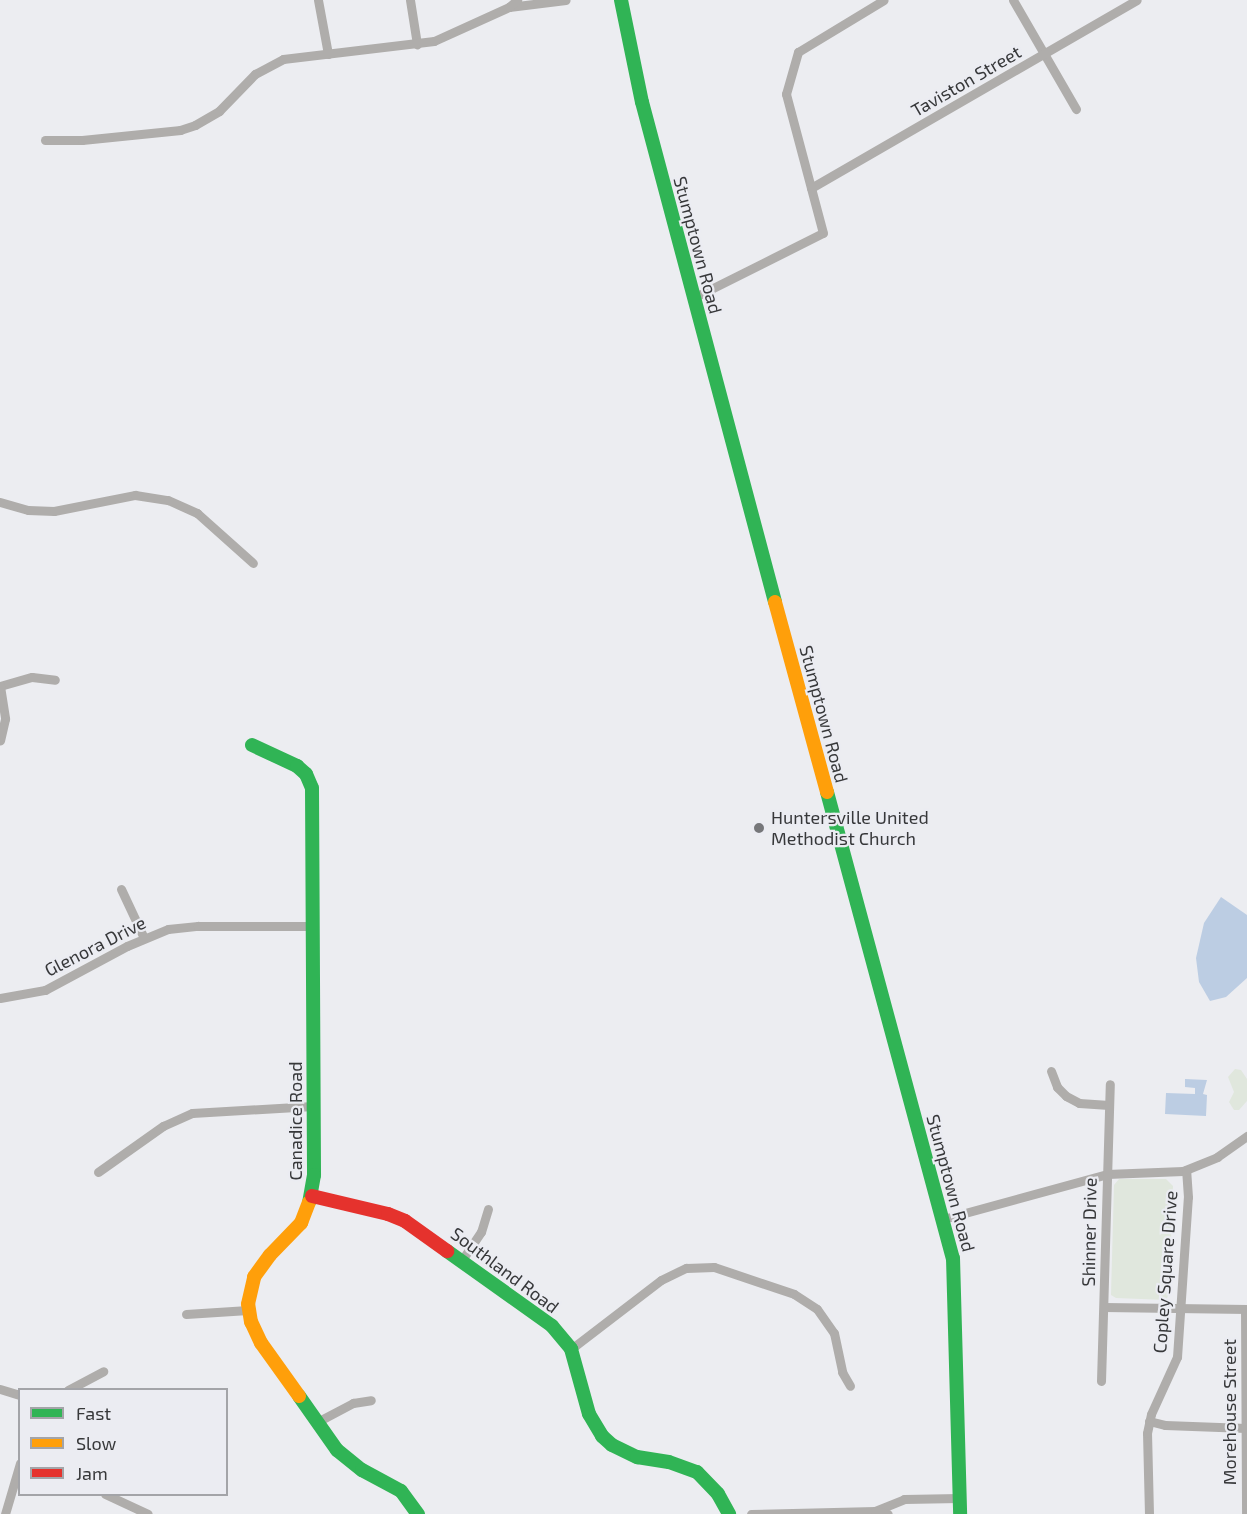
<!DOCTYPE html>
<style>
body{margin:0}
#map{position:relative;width:1247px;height:1514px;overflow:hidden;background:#ecedf1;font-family:"Exo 2",sans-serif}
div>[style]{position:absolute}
.green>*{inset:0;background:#e0e7dd}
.water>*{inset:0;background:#bccde3}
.street>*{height:9px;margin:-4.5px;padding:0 4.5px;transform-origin:4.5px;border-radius:4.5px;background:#afadab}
.fast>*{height:14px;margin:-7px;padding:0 7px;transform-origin:7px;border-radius:7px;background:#30b455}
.slow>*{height:14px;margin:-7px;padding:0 7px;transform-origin:7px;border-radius:7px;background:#ff9f0a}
.jam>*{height:14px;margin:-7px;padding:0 7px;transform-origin:7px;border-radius:7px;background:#e5322d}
.dots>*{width:16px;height:16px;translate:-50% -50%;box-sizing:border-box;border:3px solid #ebecf2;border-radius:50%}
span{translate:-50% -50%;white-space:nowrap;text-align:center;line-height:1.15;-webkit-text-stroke:4.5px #ebecf2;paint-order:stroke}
.street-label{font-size:18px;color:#37383a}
.poi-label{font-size:18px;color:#37383a}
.left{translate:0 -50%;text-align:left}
.legend{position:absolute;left:18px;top:1388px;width:210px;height:108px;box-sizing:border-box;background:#ebecf2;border:2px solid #a3a4a8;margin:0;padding:8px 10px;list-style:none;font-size:18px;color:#37383a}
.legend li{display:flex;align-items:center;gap:12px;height:30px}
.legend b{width:30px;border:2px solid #a3a4a8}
</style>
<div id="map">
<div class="green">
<i style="clip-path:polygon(1235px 1069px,1241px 1070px,1247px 1079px,1247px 1101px,1239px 1110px,1234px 1110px,1229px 1102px,1234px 1092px,1228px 1077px)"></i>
<i style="clip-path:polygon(1119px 1179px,1166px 1179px,1173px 1186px,1169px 1294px,1166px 1300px,1116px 1298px,1111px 1295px,1114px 1185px)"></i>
</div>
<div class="water">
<i style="clip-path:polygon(1221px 897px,1247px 915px,1247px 978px,1226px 997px,1210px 1001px,1199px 982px,1196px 958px,1204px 923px)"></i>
<i style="clip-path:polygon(1185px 1079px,1207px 1080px,1203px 1094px,1207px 1095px,1206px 1116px,1165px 1114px,1166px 1093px,1195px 1094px,1195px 1088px,1185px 1087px)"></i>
</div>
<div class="street">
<i style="left:318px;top:0;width:55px;rotate:79.5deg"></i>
<i style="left:410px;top:0;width:45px;rotate:81deg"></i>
<i style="left:1013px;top:0;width:126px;rotate:60deg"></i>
<i style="left:509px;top:7px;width:57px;rotate:-7deg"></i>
<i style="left:45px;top:140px;width:37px"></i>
<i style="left:82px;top:140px;width:99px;rotate:-5.8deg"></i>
<i style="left:180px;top:130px;width:16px;rotate:-18deg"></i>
<i style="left:195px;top:125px;width:28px;rotate:-30deg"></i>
<i style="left:219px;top:111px;width:52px;rotate:-45.8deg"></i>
<i style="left:255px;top:74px;width:32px;rotate:-28deg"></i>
<i style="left:283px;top:59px;width:152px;rotate:-6.8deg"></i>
<i style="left:434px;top:41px;width:82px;rotate:-24.4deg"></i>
<i style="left:509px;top:7px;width:11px;rotate:-41deg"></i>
<i style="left:811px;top:188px;width:376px;rotate:-30deg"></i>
<i style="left:693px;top:298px;width:145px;rotate:-26.6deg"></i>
<i style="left:823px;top:233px;width:144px;rotate:-104.9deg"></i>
<i style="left:786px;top:94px;width:44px;rotate:-74.1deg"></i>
<i style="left:798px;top:52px;width:100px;rotate:-31.2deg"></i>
<i style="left:0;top:502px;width:29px;rotate:16deg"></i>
<i style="left:28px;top:510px;width:26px;rotate:2deg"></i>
<i style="left:54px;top:511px;width:83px;rotate:-11.2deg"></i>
<i style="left:135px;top:495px;width:33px;rotate:9deg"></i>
<i style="left:168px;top:500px;width:32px;rotate:24deg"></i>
<i style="left:197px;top:513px;width:75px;rotate:41.8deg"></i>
<i style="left:0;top:686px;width:33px;rotate:-16deg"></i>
<i style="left:32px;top:677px;width:23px;rotate:7deg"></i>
<i style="left:0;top:686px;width:33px;rotate:81deg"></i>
<i style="left:5px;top:719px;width:22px;rotate:103deg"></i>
<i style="left:121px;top:889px;width:54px;rotate:64.9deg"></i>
<i style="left:0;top:998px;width:46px;rotate:-10.1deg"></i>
<i style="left:45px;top:990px;width:93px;rotate:-28.2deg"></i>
<i style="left:127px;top:946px;width:44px;rotate:-22.5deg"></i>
<i style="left:168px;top:929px;width:30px;rotate:-6deg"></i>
<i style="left:198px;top:926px;width:116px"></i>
<i style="left:1051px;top:1071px;width:17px;rotate:69deg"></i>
<i style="left:1057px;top:1087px;width:13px;rotate:45deg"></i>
<i style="left:1066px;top:1096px;width:15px;rotate:28deg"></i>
<i style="left:1079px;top:1103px;width:30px;rotate:4deg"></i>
<i style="left:98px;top:1172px;width:80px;rotate:-35.3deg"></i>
<i style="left:163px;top:1126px;width:32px;rotate:-24deg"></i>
<i style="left:192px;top:1113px;width:121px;rotate:-3.3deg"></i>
<i style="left:943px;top:1219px;width:170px;rotate:-15.3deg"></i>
<i style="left:1107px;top:1174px;width:76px;rotate:-2.3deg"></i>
<i style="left:1183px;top:1171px;width:37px;rotate:-22deg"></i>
<i style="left:1217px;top:1157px;width:37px;rotate:-35deg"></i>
<i style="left:462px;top:1260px;width:34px;rotate:-56deg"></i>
<i style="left:481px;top:1232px;width:24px;rotate:-73deg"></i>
<i style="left:1104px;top:1307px;width:143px;rotate:0.8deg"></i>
<i style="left:1245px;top:1309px;width:205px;rotate:89.7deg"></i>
<i style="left:186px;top:1314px;width:62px;rotate:-3.7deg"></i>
<i style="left:571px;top:1349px;width:113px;rotate:-37.5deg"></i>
<i style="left:661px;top:1280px;width:28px;rotate:-26deg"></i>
<i style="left:686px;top:1268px;width:28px;rotate:-2deg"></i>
<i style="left:714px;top:1267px;width:84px;rotate:18.6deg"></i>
<i style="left:794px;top:1294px;width:27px;rotate:33deg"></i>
<i style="left:817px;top:1309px;width:29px;rotate:55deg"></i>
<i style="left:834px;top:1333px;width:40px;rotate:78deg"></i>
<i style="left:842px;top:1372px;width:16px;rotate:60deg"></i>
<i style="left:1101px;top:1381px;width:297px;rotate:-88.3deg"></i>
<i style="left:0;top:1389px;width:21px;rotate:17deg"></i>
<i style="left:68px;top:1390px;width:40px;rotate:-28deg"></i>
<i style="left:1149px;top:1421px;width:16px;rotate:14deg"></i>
<i style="left:1165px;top:1425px;width:81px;rotate:2.1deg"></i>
<i style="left:317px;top:1422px;width:41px;rotate:-27.8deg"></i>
<i style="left:353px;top:1403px;width:18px;rotate:-9deg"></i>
<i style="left:105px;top:1494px;width:47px;rotate:24.9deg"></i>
<i style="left:875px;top:1511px;width:31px;rotate:-22deg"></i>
<i style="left:904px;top:1499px;width:55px;rotate:-1deg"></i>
<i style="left:5px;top:1514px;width:53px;rotate:-73.6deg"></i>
<i style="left:751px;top:1514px;width:124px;rotate:-1.4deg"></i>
<i style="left:875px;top:1511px;width:13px;rotate:13deg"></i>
<i style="left:1149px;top:1514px;width:81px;rotate:-91.4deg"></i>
<i style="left:1147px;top:1433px;width:19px;rotate:-78deg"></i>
<i style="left:1151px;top:1414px;width:63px;rotate:-65.5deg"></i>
<i style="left:1177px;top:1357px;width:160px;rotate:-86.1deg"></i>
<i style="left:1188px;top:1197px;width:27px;rotate:-94deg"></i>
</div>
<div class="fast">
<i style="left:621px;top:0;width:104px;rotate:78.4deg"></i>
<i style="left:642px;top:102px;width:517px;rotate:75.1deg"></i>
<i style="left:252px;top:745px;width:50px;rotate:25deg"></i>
<i style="left:297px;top:766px;width:12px;rotate:42deg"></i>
<i style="left:306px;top:774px;width:15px;rotate:67deg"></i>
<i style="left:312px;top:788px;width:387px;rotate:89.7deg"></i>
<i style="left:314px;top:1175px;width:27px;rotate:100deg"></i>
<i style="left:827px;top:792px;width:483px;rotate:74.9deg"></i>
<i style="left:953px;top:1258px;width:256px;rotate:88.4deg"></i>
<i style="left:447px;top:1251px;width:129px;rotate:35.5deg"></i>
<i style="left:552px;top:1326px;width:30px;rotate:50deg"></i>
<i style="left:571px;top:1349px;width:67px;rotate:74.5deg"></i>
<i style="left:589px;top:1414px;width:26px;rotate:59deg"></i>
<i style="left:602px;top:1436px;width:13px;rotate:42deg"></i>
<i style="left:612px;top:1445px;width:28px;rotate:26deg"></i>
<i style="left:637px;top:1457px;width:32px;rotate:9deg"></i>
<i style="left:669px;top:1462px;width:30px;rotate:20deg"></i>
<i style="left:697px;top:1472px;width:30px;rotate:46deg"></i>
<i style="left:718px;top:1494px;width:23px;rotate:61deg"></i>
<i style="left:299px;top:1396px;width:66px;rotate:54.9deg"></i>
<i style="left:337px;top:1450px;width:32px;rotate:39deg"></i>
<i style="left:362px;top:1470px;width:44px;rotate:28.3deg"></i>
<i style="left:401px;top:1491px;width:29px;rotate:54deg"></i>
</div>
<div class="slow">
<i style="left:775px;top:602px;width:197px;rotate:74.7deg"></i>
<i style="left:299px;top:1396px;width:65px;rotate:-125.6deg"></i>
<i style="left:261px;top:1343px;width:23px;rotate:-115deg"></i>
<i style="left:251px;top:1322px;width:18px;rotate:-99deg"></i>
<i style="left:248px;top:1304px;width:28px;rotate:-77deg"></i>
<i style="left:254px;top:1277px;width:27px;rotate:-54deg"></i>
<i style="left:270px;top:1255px;width:45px;rotate:-45.9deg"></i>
<i style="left:301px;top:1223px;width:22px;rotate:-69deg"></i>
</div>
<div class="jam">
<i style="left:312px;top:1196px;width:78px;rotate:13.3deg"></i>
<i style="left:388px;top:1214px;width:18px;rotate:22deg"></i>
<i style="left:405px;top:1221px;width:52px;rotate:35.5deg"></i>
</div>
<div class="dots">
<i style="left:759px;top:828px;background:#76777a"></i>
</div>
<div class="street-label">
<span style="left:966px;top:81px;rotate:-30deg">Taviston Street</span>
<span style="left:698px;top:245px;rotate:75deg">Stumptown Road</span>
<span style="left:824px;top:714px;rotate:75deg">Stumptown Road</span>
<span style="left:95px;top:946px;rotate:-27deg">Glenora Drive</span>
<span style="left:295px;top:1121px;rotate:-90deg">Canadice Road</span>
<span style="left:951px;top:1183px;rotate:75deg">Stumptown Road</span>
<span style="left:1089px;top:1232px;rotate:-89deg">Shinner Drive</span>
<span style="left:505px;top:1270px;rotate:37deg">Southland Road</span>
<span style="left:1165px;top:1272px;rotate:-86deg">Copley Square Drive</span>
<span style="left:1229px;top:1412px;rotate:-90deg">Morehouse Street</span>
</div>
<div class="poi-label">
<span class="left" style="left:771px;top:828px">Huntersville United<br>Methodist Church</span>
</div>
<ul class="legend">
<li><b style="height:8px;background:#30b455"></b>Fast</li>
<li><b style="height:8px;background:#ff9f0a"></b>Slow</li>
<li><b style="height:8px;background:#e5322d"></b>Jam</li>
</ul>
</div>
